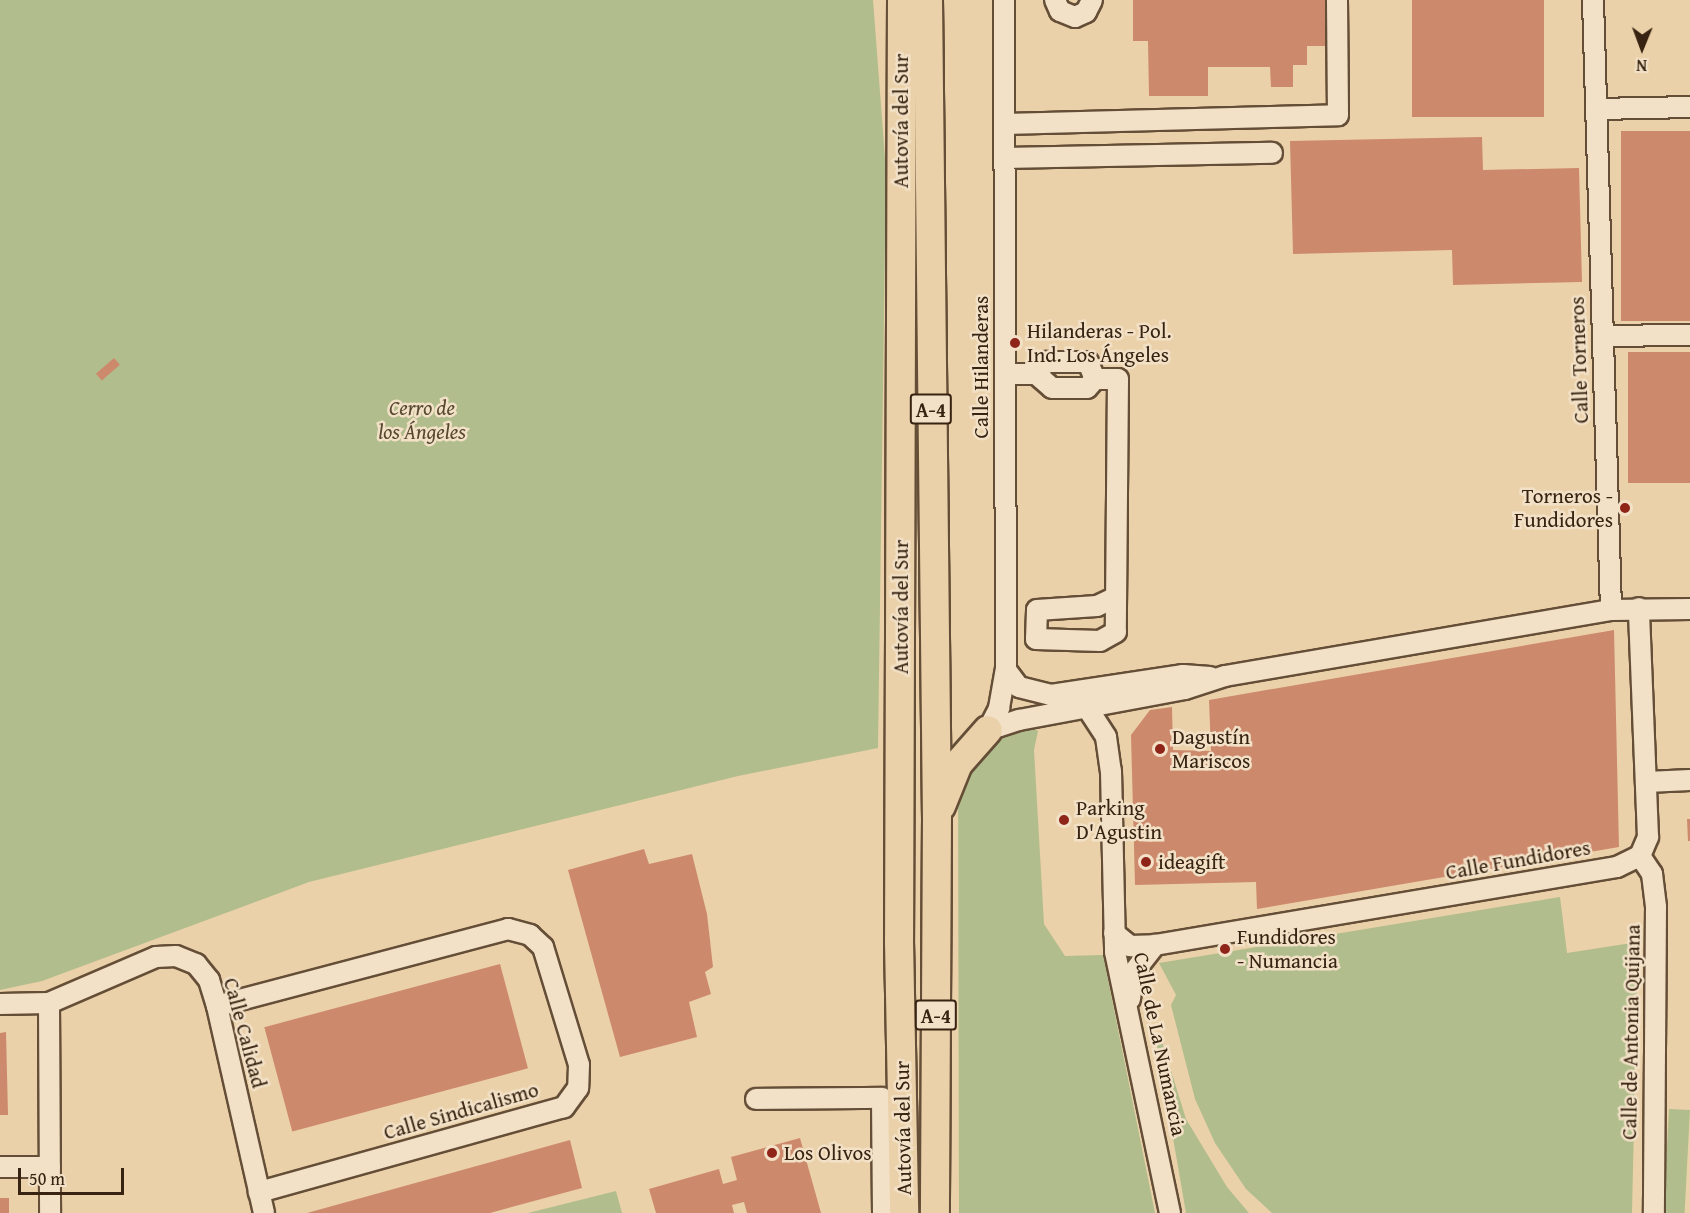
<!DOCTYPE html>
<meta charset="utf-8">
<style>
body{margin:0}
#map{position:relative;width:1690px;height:1213px;overflow:hidden;background:#ebd1a9;font-family:"Gentium Book Plus",serif}
div>[style]{position:absolute}
.green>*{inset:0;background:#b1bd8c;transform-origin:0 0}
.building>*{inset:0;background:#cd896c;transform-origin:0 0}
.roads{filter:drop-shadow(2px 0 #654e37) drop-shadow(-2px 0 #654e37) drop-shadow(0 2px #654e37) drop-shadow(0 -2px #654e37)}
.minor>*{height:20px;margin:-10px;padding:0 10px;transform-origin:10px;border-radius:10px;background:#f2e1c7}
.highway>*{height:28px;margin:-14px;padding:0 14px;transform-origin:14px;border-radius:14px;background:#ebd1a9}
.dots>*{width:16px;height:16px;translate:-50% -50%;box-sizing:border-box;border:3px solid #f2e1c7;border-radius:50%}
span{translate:-50% -50%;white-space:nowrap;text-align:center;line-height:1.15;-webkit-text-stroke:5px #f2e1c7;paint-order:stroke}
.shield-label span{padding:2px 4px;background:#f2e1c7;border:2px solid;border-radius:4px;-webkit-text-stroke-width:0}
.shield-label{font-size:20px;color:#382211;font-weight:700}
.street-label{font-size:21px;color:#382211}
.poi-label{font-size:21px;color:#382211}
.left{translate:0 -50%;text-align:left}
.right{translate:-100% -50%;text-align:right}
.park-label{font-size:21px;color:#564930;font-style:italic}
.north{position:absolute;left:1612px;top:18px;width:60px;height:60px;-webkit-text-stroke:4px #f2e1c7;paint-order:stroke;rotate:181deg;font-size:16px;font-weight:700;line-height:24px;text-align:center;color:#382211}
.north::after{content:'';display:block;margin:auto;width:21px;height:27px;background:#382211;clip-path:polygon(50% 0,100% 100%,50% 72%,0 100%)}
.scale{position:absolute;left:18px;top:1168px;width:106px;height:27px;box-sizing:border-box;border:3px solid #382211;border-top:0;padding-left:8px;font-size:18px;line-height:21px;white-space:nowrap;color:#382211;-webkit-text-stroke:4px #f2e1c7;paint-order:stroke}
</style>
<div id="map">
<div class="green">
<div style="clip-path:polygon(0 0,873px 0,886px 171px,878px 748px,738px 776px,309px 882px,42px 981px,0 990px)"></div>
<div style="clip-path:polygon(1032px 728px,1038px 731px,1034px 750px,1044px 924px,1065px 956px,1103px 955px,1155px 1213px,959px 1213px,958px 781px,993px 739px)"></div>
<div style="clip-path:polygon(1560px 897px,1567px 953px,1638px 942px,1632px 1213px,1272px 1213px,1246px 1189px,1215px 1143px,1195px 1099px,1171px 1005px,1176px 995px,1159px 963px)"></div>
<div style="clip-path:polygon(1155px 1034px,1161px 1038px,1186px 1119px,1227px 1187px,1249px 1213px,1186px 1213px)"></div>
<div style="left:1669px;top:1109px;width:21px;height:104px;rotate:3deg"></div>
<div style="clip-path:polygon(616px 1191px,622px 1213px,528px 1213px)"></div>
</div>
<div class="building">
<div style="clip-path:polygon(1133px 0,1326px 0,1326px 46px,1307px 46px,1307px 65px,1293px 65px,1293px 87px,1271px 87px,1270px 67px,1208px 67px,1208px 96px,1149px 96px,1148px 41px,1133px 41px)"></div>
<div style="left:1412px;top:0;width:132px;height:117px"></div>
<div style="left:1690px;top:131px;width:190px;height:69px;rotate:90deg"></div>
<div style="clip-path:polygon(1482px 137px,1483px 170px,1579px 168px,1582px 282px,1453px 285px,1452px 250px,1293px 254px,1290px 141px)"></div>
<div style="left:1628px;top:352px;width:62px;height:131px"></div>
<div style="left:114px;top:358px;width:9px;height:24px;rotate:49deg"></div>
<div style="clip-path:polygon(1614px 630px,1619px 847px,1257px 909px,1256px 882px,1135px 885px,1131px 735px,1150px 710px,1172px 707px,1173px 750px,1211px 751px,1209px 700px)"></div>
<div style="clip-path:polygon(1687px 819px,1690px 819px,1690px 841px,1688px 841px)"></div>
<div style="clip-path:polygon(644px 849px,649px 864px,692px 854px,707px 914px,713px 967px,705px 972px,711px 994px,689px 1002px,697px 1037px,620px 1057px,568px 870px)"></div>
<div style="left:500px;top:964px;width:108px;height:244px;rotate:75deg"></div>
<div style="clip-path:polygon(6px 1032px,8px 1115px,0 1115px,0 1033px)"></div>
<div style="clip-path:polygon(800px 1138px,821px 1213px,747px 1213px,744px 1202px,732px 1205px,734px 1213px,656px 1213px,649px 1189px,719px 1169px,723px 1184px,737px 1180px,731px 1157px)"></div>
<div style="clip-path:polygon(570px 1140px,582px 1188px,490px 1213px,307px 1213px)"></div>
<div style="left:0;top:1198px;width:9px;height:15px"></div>
</div>
<div class="roads">
<div class="minor">
<div style="left:1055px;top:0;width:12px;rotate:66deg"></div>
<div style="left:1060px;top:11px;width:16px;rotate:22deg"></div>
<div style="left:1075px;top:17px;width:12px;rotate:-24deg"></div>
<div style="left:1086px;top:12px;width:13px;rotate:-63deg"></div>
<div style="left:1593px;top:0;width:610px;rotate:88.31deg"></div>
<div style="left:1597px;top:109px;width:93px;rotate:-1.2deg"></div>
<div style="left:1005px;top:124px;width:333px;rotate:-1.5deg"></div>
<div style="left:1338px;top:115px;width:115px;rotate:-90.5deg"></div>
<div style="left:1004px;top:158px;width:268px;rotate:-1.1deg"></div>
<div style="left:1603px;top:336px;width:87px;rotate:-0.7deg"></div>
<div style="left:1006px;top:374px;width:30px"></div>
<div style="left:1036px;top:374px;width:21px;rotate:41deg"></div>
<div style="left:1052px;top:388px;width:35px"></div>
<div style="left:1087px;top:388px;width:12px;rotate:-48deg"></div>
<div style="left:1095px;top:379px;width:23px"></div>
<div style="left:1118px;top:379px;width:253px;rotate:90.5deg"></div>
<div style="left:1116px;top:632px;width:18px;rotate:151deg"></div>
<div style="left:1100px;top:641px;width:64px;rotate:-178.2deg"></div>
<div style="left:1036px;top:639px;width:29px;rotate:-88deg"></div>
<div style="left:1037px;top:610px;width:60px;rotate:-3.8deg"></div>
<div style="left:1097px;top:606px;width:21px;rotate:-25deg"></div>
<div style="left:1036px;top:374px;width:16px;rotate:-50deg"></div>
<div style="left:1046px;top:362px;width:42px"></div>
<div style="left:1088px;top:362px;width:18px;rotate:68deg"></div>
<div style="left:1006px;top:670px;width:21px;rotate:53deg"></div>
<div style="left:1019px;top:687px;width:33px;rotate:14deg"></div>
<div style="left:1051px;top:695px;width:134px;rotate:-8.6deg"></div>
<div style="left:1183px;top:675px;width:27px;rotate:4deg"></div>
<div style="left:1088px;top:709px;width:33px;rotate:57deg"></div>
<div style="left:1106px;top:737px;width:34px;rotate:82deg"></div>
<div style="left:1111px;top:771px;width:181px;rotate:88.7deg"></div>
<div style="left:1115px;top:952px;width:267px;rotate:78.1deg"></div>
<div style="left:988px;top:730px;width:25px;rotate:-63deg"></div>
<div style="left:999px;top:708px;width:39px;rotate:-80deg"></div>
<div style="left:1006px;top:670px;width:670px;rotate:-90.17deg"></div>
<div style="left:988px;top:730px;width:33px;rotate:-18deg"></div>
<div style="left:1019px;top:720px;width:169px;rotate:-10.6deg"></div>
<div style="left:1185px;top:689px;width:42px;rotate:-18deg"></div>
<div style="left:1225px;top:676px;width:392px;rotate:-9.7deg"></div>
<div style="left:1611px;top:610px;width:79px;rotate:-0.7deg"></div>
<div style="left:1647px;top:782px;width:43px;rotate:-2.7deg"></div>
<div style="left:1640px;top:856px;width:22px;rotate:56deg"></div>
<div style="left:1652px;top:874px;width:33px;rotate:83deg"></div>
<div style="left:1656px;top:907px;width:306px;rotate:90.4deg"></div>
<div style="left:1114px;top:933px;width:21px;rotate:39deg"></div>
<div style="left:1130px;top:946px;width:25px;rotate:-2deg"></div>
<div style="left:1155px;top:945px;width:469px;rotate:-9.6deg"></div>
<div style="left:1617px;top:867px;width:25px;rotate:-26deg"></div>
<div style="left:1640px;top:856px;width:21px;rotate:-67deg"></div>
<div style="left:1648px;top:837px;width:229px;rotate:-92.3deg"></div>
<div style="left:1130px;top:999px;width:26px;rotate:-83deg"></div>
<div style="left:1133px;top:973px;width:36px;rotate:-52deg"></div>
<div style="left:49px;top:1003px;width:210px;rotate:89.7deg"></div>
<div style="left:0;top:1004px;width:49px;rotate:-1.2deg"></div>
<div style="left:49px;top:1003px;width:116px;rotate:-23.3deg"></div>
<div style="left:156px;top:957px;width:20px;rotate:-3deg"></div>
<div style="left:176px;top:956px;width:22px;rotate:22deg"></div>
<div style="left:196px;top:964px;width:21px;rotate:51deg"></div>
<div style="left:209px;top:980px;width:27px;rotate:73deg"></div>
<div style="left:217px;top:1006px;width:212px;rotate:77.2deg"></div>
<div style="left:217px;top:1006px;width:301px;rotate:-14.8deg"></div>
<div style="left:508px;top:929px;width:23px;rotate:15deg"></div>
<div style="left:530px;top:935px;width:18px;rotate:43deg"></div>
<div style="left:543px;top:947px;width:123px;rotate:73deg"></div>
<div style="left:579px;top:1065px;width:23px;rotate:92deg"></div>
<div style="left:578px;top:1088px;width:24px;rotate:126deg"></div>
<div style="left:564px;top:1107px;width:317px;rotate:164.4deg"></div>
<div style="left:756px;top:1099px;width:126px;rotate:-0.5deg"></div>
<div style="left:882px;top:1098px;width:115px;rotate:89.5deg"></div>
<div style="left:0;top:1167px;width:50px"></div>
</div>
<div class="highway">
<div style="left:902px;top:0;width:941px;rotate:90.18deg"></div>
<div style="left:899px;top:941px;width:272px;rotate:88.9deg"></div>
<div style="left:928px;top:0;width:817px;rotate:89.37deg"></div>
<div style="left:937px;top:817px;width:396px;rotate:90.3deg"></div>
<div style="left:941px;top:806px;width:45px;rotate:-68deg"></div>
<div style="left:958px;top:764px;width:45px;rotate:-48.6deg"></div>
</div>
</div>
<div class="dots">
<div style="left:1015px;top:343px;background:#8f2418"></div>
<div style="left:1625px;top:508px;background:#8f2418"></div>
<div style="left:1160px;top:749px;background:#8f2418"></div>
<div style="left:1064px;top:820px;background:#8f2418"></div>
<div style="left:1146px;top:862px;background:#8f2418"></div>
<div style="left:1225px;top:949px;background:#8f2418"></div>
<div style="left:772px;top:1153px;background:#8f2418"></div>
</div>
<div class="shield-label">
<span style="left:931px;top:409px">A-4</span>
<span style="left:936px;top:1015px">A-4</span>
</div>
<div class="street-label">
<span style="left:901px;top:121px;rotate:-90deg">Autovía del Sur</span>
<span style="left:1579px;top:360px;rotate:-92deg">Calle Torneros</span>
<span style="left:981px;top:367px;rotate:-90deg">Calle Hilanderas</span>
<span style="left:901px;top:607px;rotate:-90deg">Autovía del Sur</span>
<span style="left:1518px;top:860px;rotate:-10deg">Calle Fundidores</span>
<span style="left:1631px;top:1032px;rotate:-89deg">Calle de Antonia Quijana</span>
<span style="left:245px;top:1033px;rotate:75deg">Calle Calidad</span>
<span style="left:1160px;top:1044px;rotate:78deg">Calle de La Numancia</span>
<span style="left:461px;top:1111px;rotate:-16deg">Calle Sindicalismo</span>
<span style="left:903px;top:1128px;rotate:-91deg">Autovía del Sur</span>
</div>
<div class="poi-label">
<span class="left" style="left:1027px;top:343px">Hilanderas - Pol.<br>Ind. Los Ángeles</span>
<span class="right" style="left:1613px;top:508px">Torneros -<br>Fundidores</span>
<span class="left" style="left:1172px;top:749px">Dagustín<br>Mariscos</span>
<span class="left" style="left:1076px;top:820px">Parking<br>D'Agustin</span>
<span class="left" style="left:1158px;top:862px">ideagift</span>
<span class="left" style="left:1237px;top:949px">Fundidores<br>- Numancia</span>
<span class="left" style="left:784px;top:1153px">Los Olivos</span>
</div>
<div class="park-label">
<span style="left:422px;top:420px">Cerro de<br>los Ángeles</span>
</div>
<div class="north">N</div>
<div class="scale">50 m</div>
</div>
